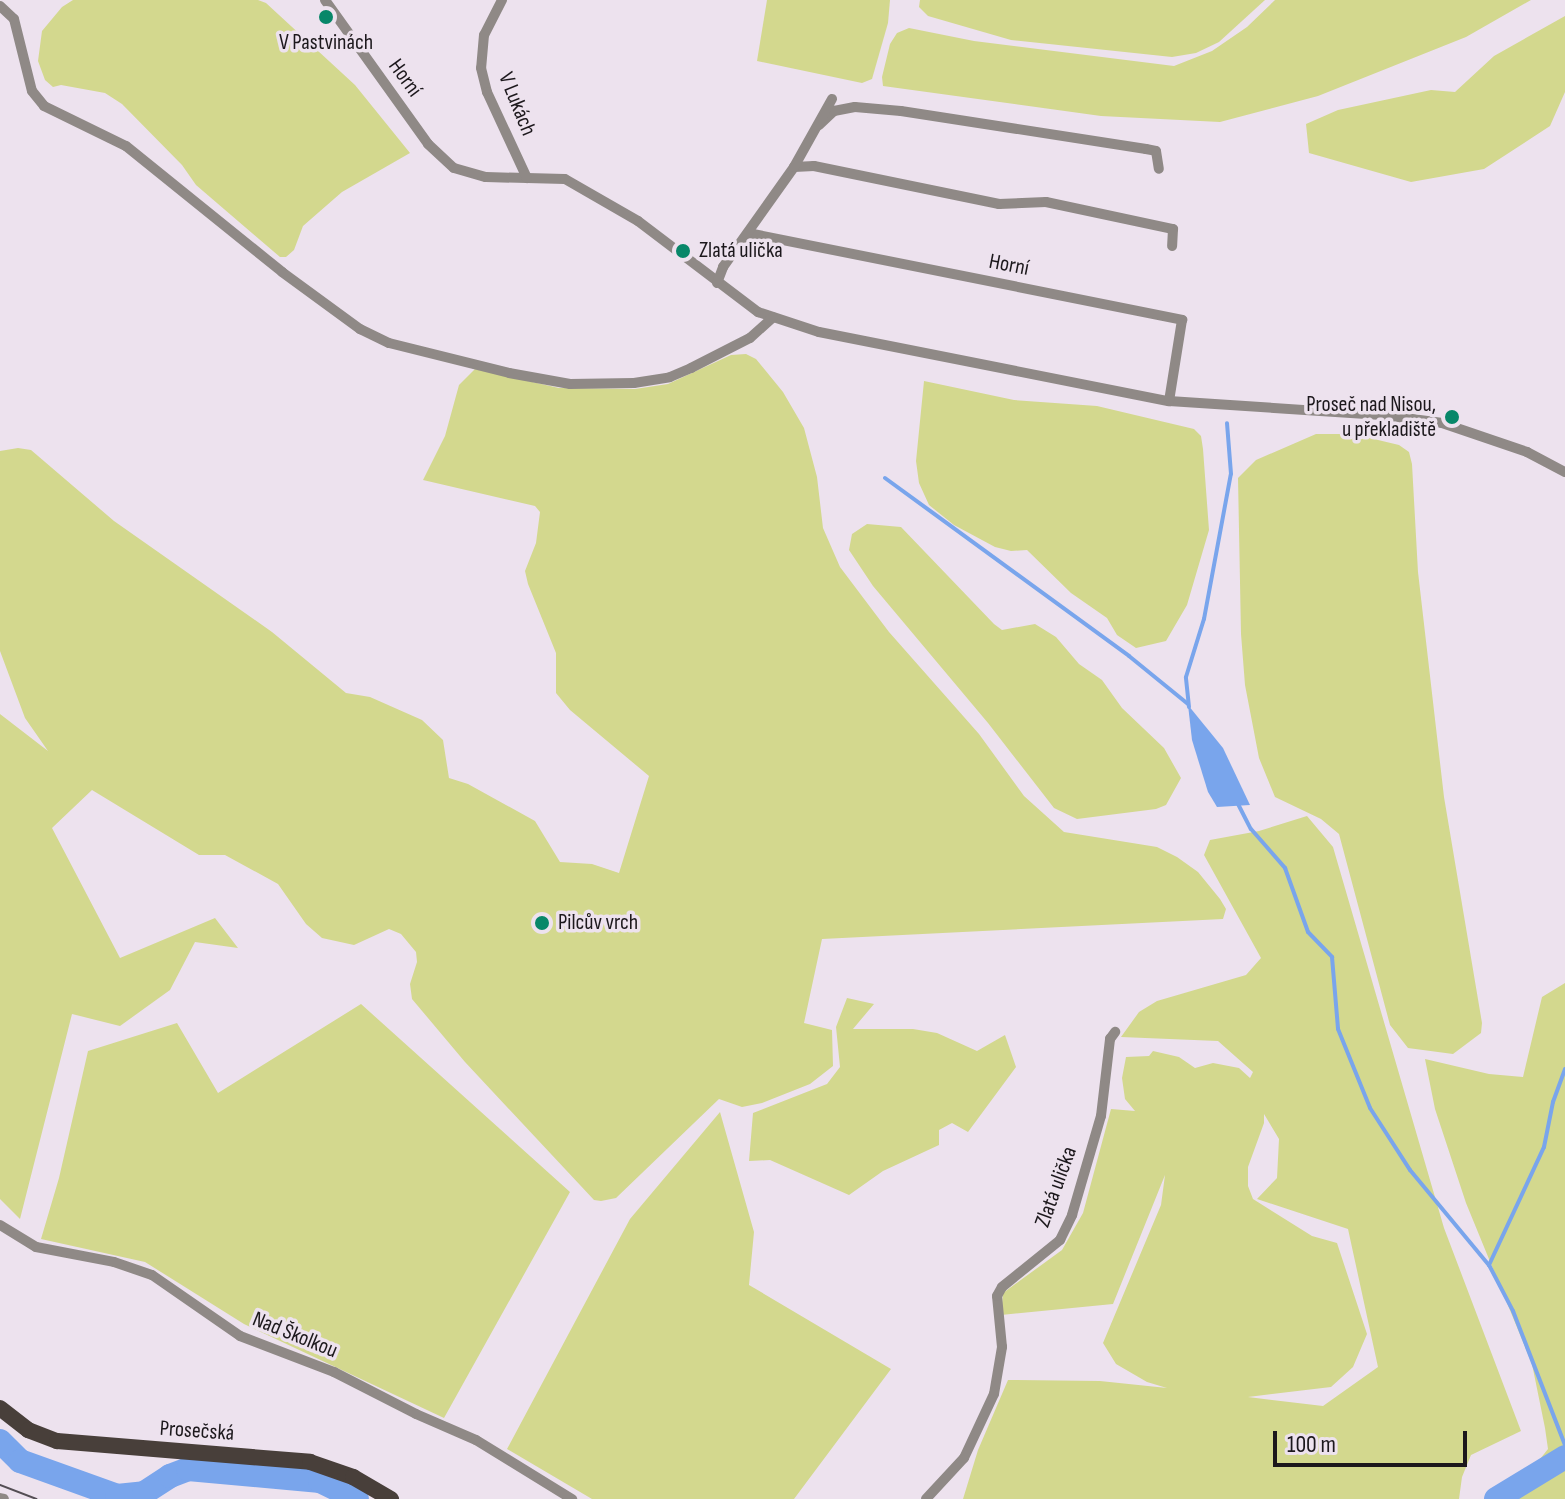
<!DOCTYPE html>
<meta charset="utf-8">
<style>
body{margin:0}
#map{position:relative;width:1565px;height:1499px;overflow:hidden;background:#ede2ee;font-family:"Sofia Sans Condensed",sans-serif}
div>[style]{position:absolute}
.green>*{inset:0;background:#d3d88e}
.water>*{inset:0;background:#79a5ec}
.stream>*{height:4px;margin:-2px;padding:0 2px;transform-origin:2px;border-radius:2px;background:#79a5ec}
.river>*{height:24px;margin:-12px;padding:0 12px;transform-origin:12px;border-radius:12px;background:#79a5ec}
.street>*{height:10px;margin:-5px;padding:0 5px;transform-origin:5px;border-radius:5px;background:#8f8986}
.primary>*{height:16px;margin:-8px;padding:0 8px;transform-origin:8px;border-radius:8px;background:#483f3a}
.tram>*{height:2px;margin:-1px;padding:0 1px;transform-origin:1px;border-radius:1px;background:#544e54}
.dots>*{width:22px;height:22px;translate:-50% -50%;box-sizing:border-box;border:4px solid #ede2ee;border-radius:50%}
span{translate:-50% -50%;white-space:nowrap;text-align:center;line-height:1.15;-webkit-text-stroke:7px #ede2ee;paint-order:stroke}
.poi-label{font-size:22px;color:#1c181c}
.left{translate:0 -50%;text-align:left}
.right{translate:-100% -50%;text-align:right}
.street-label{font-size:22px;color:#1c181c}
.scale{position:absolute;left:1273px;top:1431px;width:194px;height:36px;box-sizing:border-box;border:4px solid #1c181c;border-top:0;padding-left:10px;font-size:24px;line-height:28px;white-space:nowrap;color:#1c181c;-webkit-text-stroke:6px #ede2ee;paint-order:stroke}
</style>
<div id="map">
<div class="green">
<div style="clip-path:polygon(73px 0,258px 0,266px 3px,355px 85px,410px 153px,342px 192px,303px 226px,294px 250px,286px 257px,280px 257px,196px 185px,182px 165px,122px 104px,105px 93px,61px 85px,53px 87px,45px 80px,38px 61px,42px 31px,62px 7px)"></div>
<div style="clip-path:polygon(767px 0,890px 0,888px 23px,872px 79px,862px 83px,757px 61px)"></div>
<div style="clip-path:polygon(920px 0,1265px 0,1219px 42px,1196px 53px,1172px 57px,1011px 40px,928px 16px,919px 7px)"></div>
<div style="clip-path:polygon(1275px 0,1531px 0,1466px 37px,1318px 96px,1220px 122px,1101px 116px,883px 86px,882px 77px,890px 44px,897px 33px,909px 28px,974px 41px,1174px 66px,1212px 51px,1247px 27px)"></div>
<div style="clip-path:polygon(1565px 16px,1565px 92px,1550px 126px,1484px 169px,1411px 182px,1309px 153px,1306px 124px,1338px 110px,1431px 90px,1455px 92px,1494px 56px)"></div>
<div style="clip-path:polygon(746px 354px,756px 359px,783px 392px,804px 428px,817px 477px,823px 528px,840px 567px,889px 632px,979px 734px,1024px 796px,1064px 832px,1157px 847px,1177px 857px,1198px 872px,1220px 899px,1226px 909px,1223px 919px,822px 939px,804px 1023px,832px 1030px,833px 1066px,810px 1084px,762px 1103px,742px 1107px,719px 1099px,616px 1198px,601px 1201px,594px 1200px,465px 1062px,412px 999px,410px 984px,417px 962px,416px 952px,401px 934px,389px 929px,354px 945px,322px 938px,306px 924px,278px 884px,225px 855px,199px 855px,92px 790px,52px 828px,120px 958px,215px 918px,238px 948px,195px 942px,170px 990px,120px 1026px,72px 1014px,20px 1219px,0 1199px,0 714px,48px 751px,25px 718px,0 651px,0 451px,18px 448px,31px 450px,114px 521px,272px 632px,346px 693px,370px 697px,422px 720px,443px 740px,449px 778px,468px 784px,535px 821px,560px 862px,592px 864px,619px 873px,649px 776px,570px 710px,556px 693px,556px 653px,528px 584px,525px 571px,536px 543px,540px 512px,535px 506px,423px 480px,445px 436px,459px 385px,475px 369px,559px 388px,635px 389px,668px 384px,731px 355px)"></div>
<div style="clip-path:polygon(924px 381px,1014px 400px,1097px 406px,1194px 429px,1201px 436px,1203px 449px,1209px 530px,1187px 605px,1166px 641px,1136px 648px,1117px 635px,1107px 618px,1071px 593px,1027px 550px,1011px 551px,995px 547px,954px 525px,929px 505px,919px 483px,916px 461px)"></div>
<div style="clip-path:polygon(1316px 434px,1353px 434px,1399px 445px,1409px 452px,1412px 464px,1418px 572px,1444px 797px,1482px 1023px,1481px 1033px,1453px 1054px,1408px 1048px,1390px 1025px,1339px 834px,1321px 819px,1275px 797px,1259px 758px,1245px 685px,1241px 634px,1238px 478px,1256px 460px)"></div>
<div style="clip-path:polygon(867px 524px,901px 527px,994px 624px,1002px 630px,1035px 624px,1056px 637px,1079px 664px,1102px 680px,1122px 708px,1164px 748px,1181px 778px,1166px 805px,1156px 809px,1077px 819px,1054px 808px,988px 723px,873px 586px,849px 550px,852px 534px)"></div>
<div style="clip-path:polygon(evenodd,1307px 816px,1333px 847px,1444px 1228px,1521px 1431px,1471px 1455px,1462px 1477px,1459px 1499px,963px 1499px,978px 1450px,1008px 1380px,1100px 1381px,1167px 1388px,1147px 1382px,1116px 1364px,1103px 1343px,1161px 1205px,1165px 1175px,1113px 1304px,1001px 1315px,1003px 1293px,1062px 1250px,1083px 1213px,1111px 1109px,1135px 1111px,1125px 1099px,1122px 1078px,1126px 1057px,1149px 1056px,1153px 1051px,1179px 1057px,1195px 1068px,1213px 1063px,1239px 1068px,1250px 1078px,1253px 1072px,1218px 1041px,1121px 1037px,1139px 1012px,1157px 1001px,1246px 975px,1261px 958px,1204px 855px,1210px 840px,1259px 831px,1307px 816px,1264px 1114px,1279px 1139px,1277px 1178px,1257px 1199px,1348px 1229px,1378px 1367px,1323px 1406px,1248px 1397px,1331px 1387px,1353px 1367px,1367px 1334px,1337px 1243px,1312px 1236px,1253px 1199px,1248px 1186px,1248px 1167px,1264px 1123px,1264px 1114px)"></div>
<div style="clip-path:polygon(1565px 983px,1565px 1499px,1508px 1499px,1548px 1449px,1545px 1428px,1532px 1364px,1466px 1203px,1435px 1109px,1425px 1059px,1489px 1074px,1523px 1077px,1542px 997px)"></div>
<div style="clip-path:polygon(847px 998px,874px 1004px,853px 1029px,913px 1029px,937px 1033px,977px 1051px,1005px 1035px,1016px 1067px,968px 1132px,952px 1123px,939px 1130px,939px 1145px,883px 1171px,849px 1195px,770px 1160px,749px 1161px,753px 1113px,827px 1084px,840px 1067px,836px 1027px)"></div>
<div style="clip-path:polygon(361px 1004px,570px 1192px,444px 1418px,244px 1324px,145px 1262px,41px 1239px,59px 1178px,88px 1051px,177px 1023px,218px 1093px)"></div>
<div style="clip-path:polygon(720px 1112px,754px 1232px,749px 1285px,891px 1369px,794px 1499px,592px 1499px,507px 1449px,630px 1219px)"></div>
</div>
<div class="water">
<div style="clip-path:polygon(1188px 705px,1223px 748px,1250px 805px,1217px 807px,1208px 792px,1192px 740px)"></div>
</div>
<div class="stream">
<div style="left:885px;top:478px;width:302px;rotate:36.1deg"></div>
<div style="left:1129px;top:656px;width:76px;rotate:39.1deg"></div>
<div style="left:1189px;top:707px;width:30px;rotate:-96deg"></div>
<div style="left:1186px;top:677px;width:61px;rotate:-72.8deg"></div>
<div style="left:1204px;top:619px;width:147px;rotate:-79.5deg"></div>
<div style="left:1231px;top:474px;width:51px;rotate:-94.5deg"></div>
<div style="left:1238px;top:804px;width:28px;rotate:63deg"></div>
<div style="left:1251px;top:829px;width:52px;rotate:48.9deg"></div>
<div style="left:1285px;top:868px;width:68px;rotate:70.2deg"></div>
<div style="left:1308px;top:932px;width:35px;rotate:46deg"></div>
<div style="left:1332px;top:957px;width:72px;rotate:85.2deg"></div>
<div style="left:1338px;top:1029px;width:85px;rotate:67.9deg"></div>
<div style="left:1370px;top:1108px;width:74px;rotate:57.2deg"></div>
<div style="left:1410px;top:1170px;width:124px;rotate:50.3deg"></div>
<div style="left:1489px;top:1265px;width:52px;rotate:62.4deg"></div>
<div style="left:1513px;top:1311px;width:144px;rotate:68.8deg"></div>
<div style="left:1489px;top:1265px;width:130px;rotate:-65deg"></div>
<div style="left:1544px;top:1147px;width:46px;rotate:-78.7deg"></div>
<div style="left:1553px;top:1102px;width:35px;rotate:-70deg"></div>
</div>
<div class="river">
<div style="left:0;top:1441px;width:28px;rotate:45deg"></div>
<div style="left:20px;top:1461px;width:103px;rotate:19.8deg"></div>
<div style="left:117px;top:1496px;width:27px;rotate:-6deg"></div>
<div style="left:144px;top:1493px;width:31px;rotate:-33deg"></div>
<div style="left:170px;top:1476px;width:19px;rotate:-21deg"></div>
<div style="left:188px;top:1469px;width:133px;rotate:5.2deg"></div>
<div style="left:320px;top:1481px;width:41px;rotate:25.9deg"></div>
<div style="left:1496px;top:1499px;width:81px;rotate:-31.3deg"></div>
</div>
<div class="street">
<div style="left:325px;top:0;width:177px;rotate:54.4deg"></div>
<div style="left:428px;top:144px;width:35px;rotate:43deg"></div>
<div style="left:454px;top:168px;width:33px;rotate:16deg"></div>
<div style="left:486px;top:177px;width:79px;rotate:1.5deg"></div>
<div style="left:565px;top:179px;width:84px;rotate:29.9deg"></div>
<div style="left:638px;top:221px;width:151px;rotate:37.2deg"></div>
<div style="left:758px;top:312px;width:64px;rotate:18.2deg"></div>
<div style="left:819px;top:332px;width:357px;rotate:11.2deg"></div>
<div style="left:1169px;top:401px;width:213px;rotate:3.8deg"></div>
<div style="left:1382px;top:415px;width:61px;rotate:7.6deg"></div>
<div style="left:1442px;top:423px;width:90px;rotate:18.8deg"></div>
<div style="left:1527px;top:452px;width:43px;rotate:27.8deg"></div>
<div style="left:502px;top:0;width:39px;rotate:117deg"></div>
<div style="left:484px;top:35px;width:33px;rotate:95deg"></div>
<div style="left:481px;top:68px;width:25px;rotate:76deg"></div>
<div style="left:487px;top:92px;width:95px;rotate:65.1deg"></div>
<div style="left:0;top:6px;width:19px;rotate:43deg"></div>
<div style="left:14px;top:19px;width:74px;rotate:76deg"></div>
<div style="left:32px;top:91px;width:19px;rotate:51deg"></div>
<div style="left:44px;top:106px;width:91px;rotate:26deg"></div>
<div style="left:126px;top:146px;width:201px;rotate:38.9deg"></div>
<div style="left:282px;top:272px;width:97px;rotate:36.2deg"></div>
<div style="left:360px;top:329px;width:32px;rotate:26deg"></div>
<div style="left:389px;top:343px;width:124px;rotate:14deg"></div>
<div style="left:509px;top:373px;width:62px;rotate:10.2deg"></div>
<div style="left:570px;top:384px;width:64px;rotate:-0.9deg"></div>
<div style="left:634px;top:383px;width:36px;rotate:-9deg"></div>
<div style="left:670px;top:377px;width:23px;rotate:-23deg"></div>
<div style="left:691px;top:368px;width:66px;rotate:-27deg"></div>
<div style="left:750px;top:338px;width:31px;rotate:-42deg"></div>
<div style="left:819px;top:125px;width:21px;rotate:-43deg"></div>
<div style="left:834px;top:111px;width:21px;rotate:-11deg"></div>
<div style="left:855px;top:107px;width:46px;rotate:5deg"></div>
<div style="left:901px;top:111px;width:248px;rotate:8.8deg"></div>
<div style="left:1146px;top:149px;width:10px;rotate:11deg"></div>
<div style="left:1156px;top:151px;width:18px;rotate:81deg"></div>
<div style="left:794px;top:167px;width:20px;rotate:-3deg"></div>
<div style="left:814px;top:166px;width:189px;rotate:11.6deg"></div>
<div style="left:999px;top:204px;width:47px;rotate:-2.4deg"></div>
<div style="left:1046px;top:202px;width:130px;rotate:12deg"></div>
<div style="left:1173px;top:229px;width:17px;rotate:93deg"></div>
<div style="left:748px;top:233px;width:443px;rotate:11.3deg"></div>
<div style="left:1182px;top:320px;width:82px;rotate:99.1deg"></div>
<div style="left:717px;top:283px;width:17px;rotate:-69deg"></div>
<div style="left:723px;top:267px;width:123px;rotate:-54.6deg"></div>
<div style="left:794px;top:167px;width:78px;rotate:-60.8deg"></div>
<div style="left:0;top:1225px;width:42px;rotate:31.4deg"></div>
<div style="left:36px;top:1247px;width:79px;rotate:10.9deg"></div>
<div style="left:114px;top:1262px;width:40px;rotate:18.9deg"></div>
<div style="left:152px;top:1275px;width:107px;rotate:34.7deg"></div>
<div style="left:240px;top:1336px;width:101px;rotate:21deg"></div>
<div style="left:334px;top:1372px;width:92px;rotate:27.1deg"></div>
<div style="left:416px;top:1414px;width:65px;rotate:23.4deg"></div>
<div style="left:476px;top:1440px;width:113px;rotate:31.6deg"></div>
<div style="left:0;top:1498px;width:4px;rotate:14deg"></div>
<div style="left:926px;top:1499px;width:56px;rotate:-47.2deg"></div>
<div style="left:964px;top:1458px;width:71px;rotate:-64.9deg"></div>
<div style="left:994px;top:1394px;width:48px;rotate:-80.3deg"></div>
<div style="left:1002px;top:1347px;width:51px;rotate:-95.6deg"></div>
<div style="left:997px;top:1296px;width:10px;rotate:-61deg"></div>
<div style="left:1002px;top:1287px;width:75px;rotate:-39deg"></div>
<div style="left:1060px;top:1240px;width:28px;rotate:-64deg"></div>
<div style="left:1072px;top:1215px;width:103px;rotate:-73.7deg"></div>
<div style="left:1101px;top:1116px;width:78px;rotate:-83.3deg"></div>
<div style="left:1110px;top:1039px;width:9px;rotate:-54deg"></div>
</div>
<div class="primary">
<div style="left:0;top:1408px;width:36px;rotate:38deg"></div>
<div style="left:28px;top:1430px;width:31px;rotate:21deg"></div>
<div style="left:57px;top:1441px;width:254px;rotate:4.7deg"></div>
<div style="left:310px;top:1462px;width:46px;rotate:19.2deg"></div>
<div style="left:353px;top:1477px;width:44px;rotate:30.1deg"></div>
</div>
<div class="tram">
<div style="left:0;top:1485px;width:39px;rotate:21deg"></div>
</div>
<div class="dots">
<div style="left:326px;top:17px;background:#088769"></div>
<div style="left:683px;top:251px;background:#088769"></div>
<div style="left:1452px;top:417px;background:#088769"></div>
<div style="left:542px;top:923px;background:#088769"></div>
</div>
<div class="poi-label">
<span style="left:326px;top:43px">V Pastvinách</span>
<span class="left" style="left:699px;top:251px">Zlatá ulička</span>
<span class="right" style="left:1436px;top:417px">Proseč nad Nisou,<br>u překladiště</span>
<span class="left" style="left:558px;top:923px">Pilcův vrch</span>
</div>
<div class="street-label">
<span style="left:405px;top:78px;rotate:54deg">Horní</span>
<span style="left:517px;top:104px;rotate:68deg">V Lukách</span>
<span style="left:1009px;top:265px;rotate:11deg">Horní</span>
<span style="left:1056px;top:1187px;rotate:-70deg">Zlatá ulička</span>
<span style="left:295px;top:1335px;rotate:22deg">Nad Školkou</span>
<span style="left:197px;top:1431px;rotate:4deg">Prosečská</span>
</div>
<div class="scale">100 m</div>
</div>
